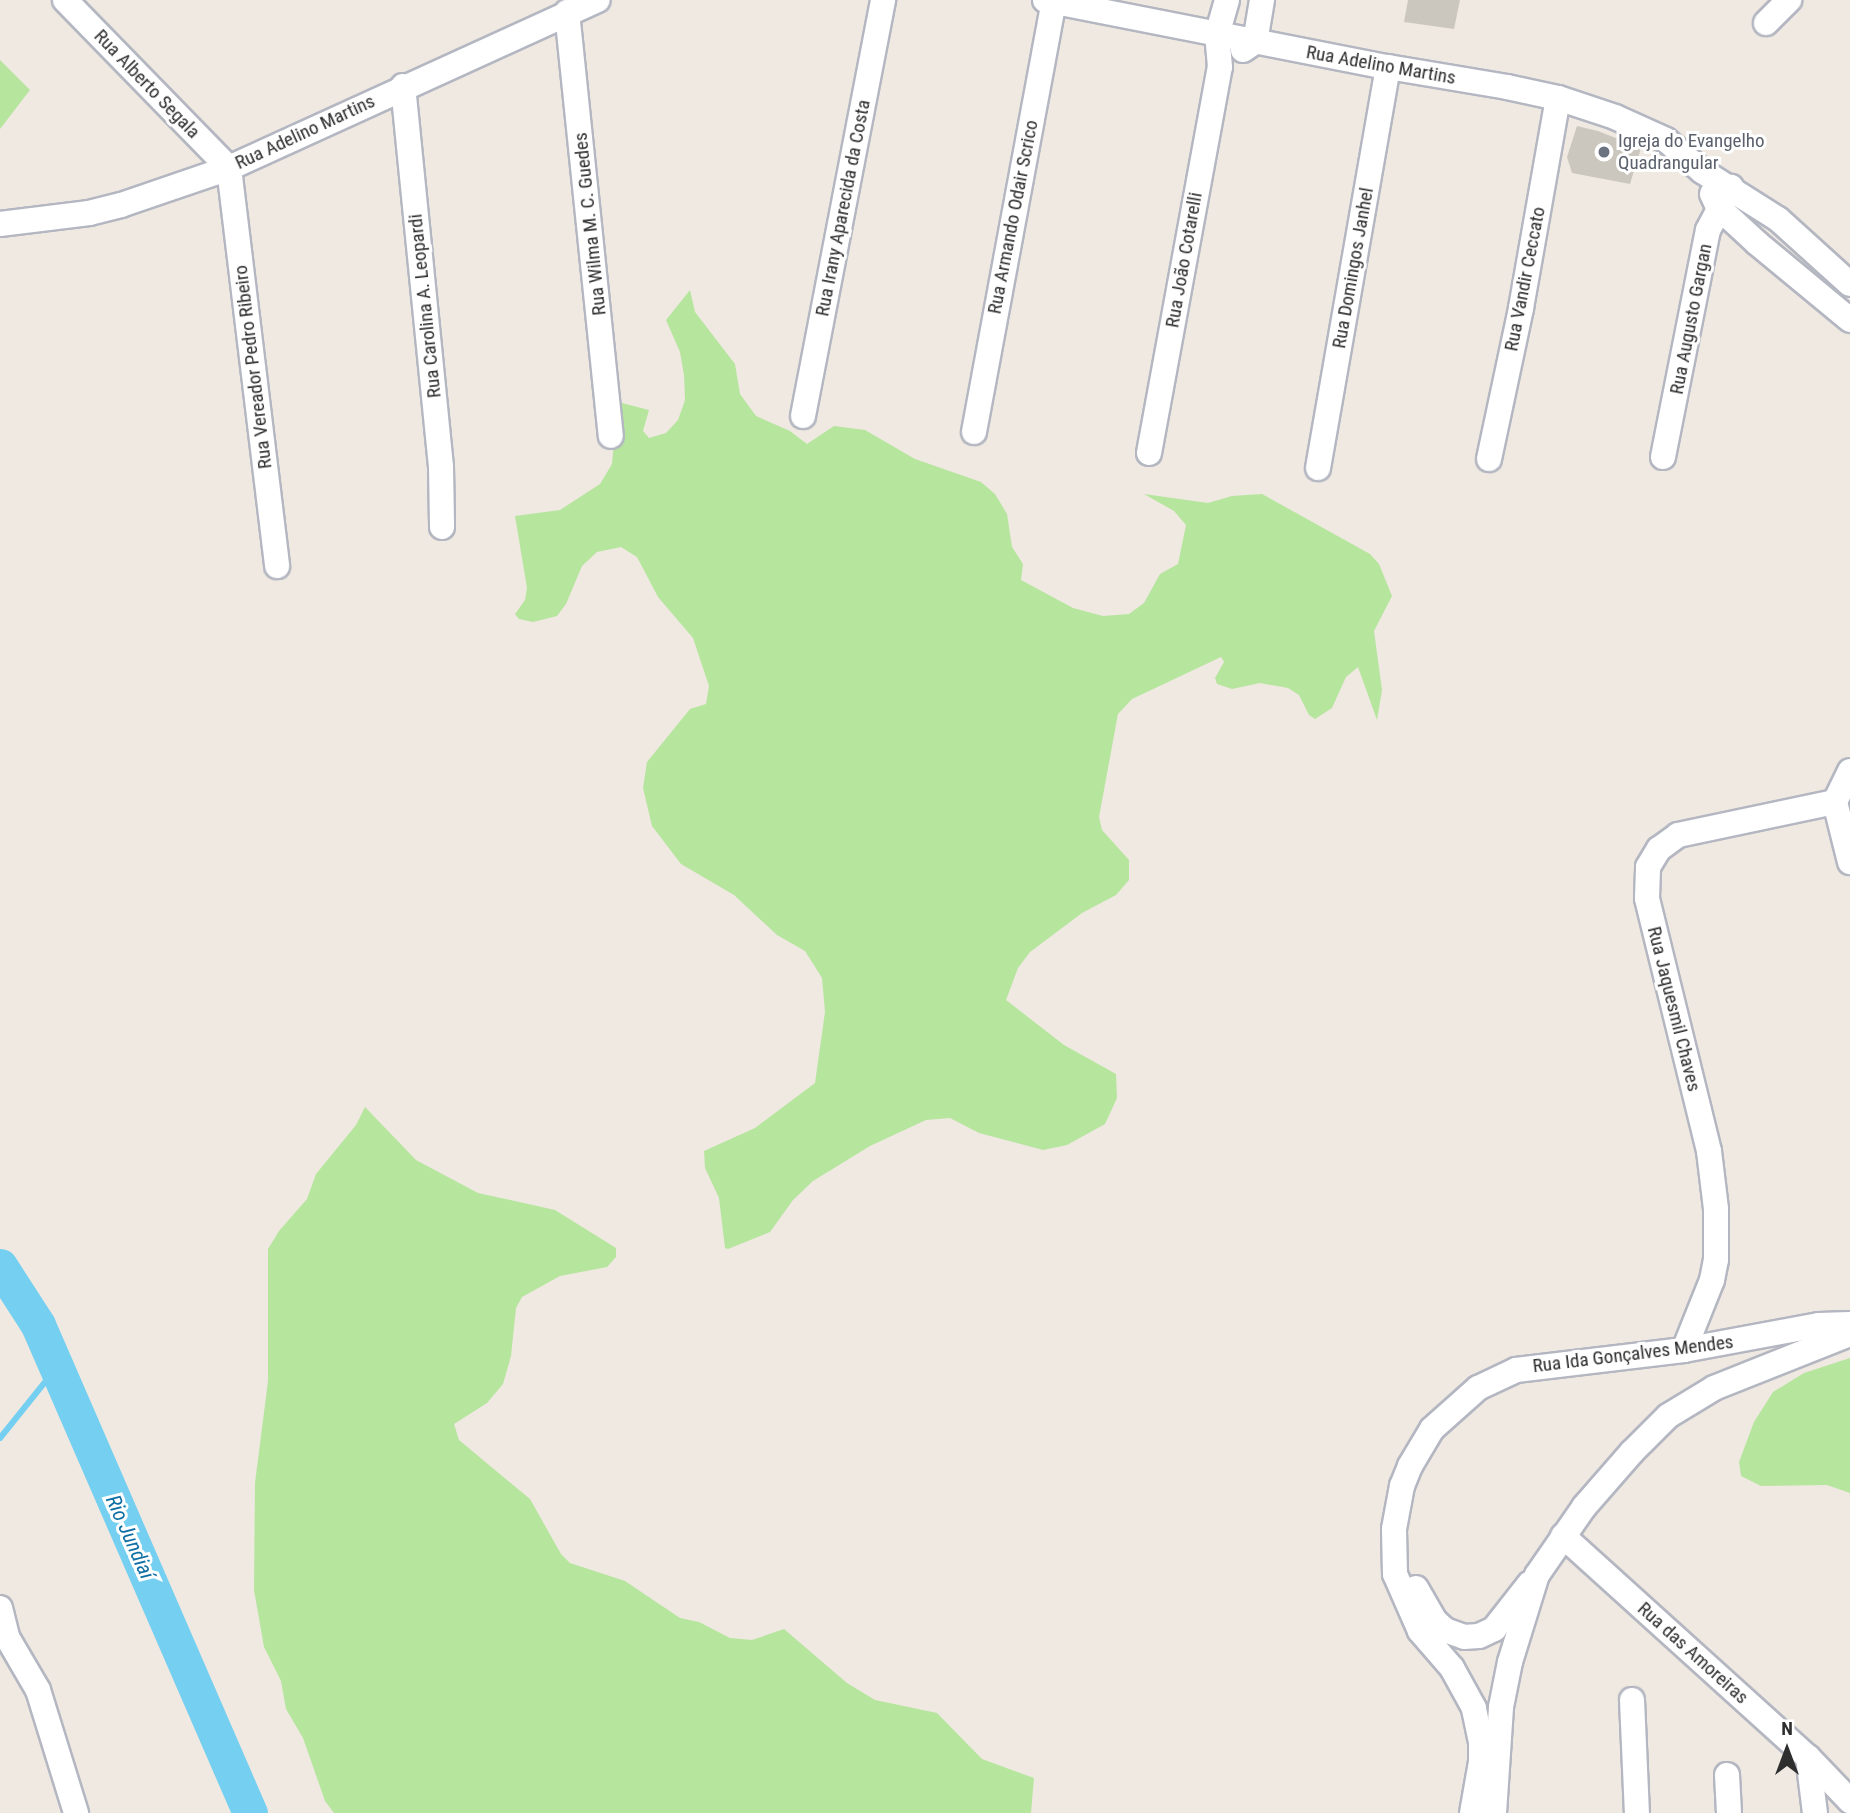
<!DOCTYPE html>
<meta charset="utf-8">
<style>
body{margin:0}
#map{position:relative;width:1850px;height:1813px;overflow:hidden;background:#efe9e1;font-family:"Roboto Condensed",sans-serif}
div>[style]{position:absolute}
.green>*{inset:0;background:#b6e59e}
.stream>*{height:6px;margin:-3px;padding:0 3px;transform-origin:3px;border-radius:3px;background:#75cff0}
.river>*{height:35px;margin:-17.5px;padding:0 17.5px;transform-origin:17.5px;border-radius:17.5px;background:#75cff0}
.building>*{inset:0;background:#cbc7bf}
.roads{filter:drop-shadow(2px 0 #b4b7c1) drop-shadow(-2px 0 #b4b7c1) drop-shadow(0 2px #b4b7c1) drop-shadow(0 -2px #b4b7c1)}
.minor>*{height:24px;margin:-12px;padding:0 12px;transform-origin:12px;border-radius:12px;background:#fff}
.dots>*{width:19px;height:19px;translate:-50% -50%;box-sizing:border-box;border:4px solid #fff;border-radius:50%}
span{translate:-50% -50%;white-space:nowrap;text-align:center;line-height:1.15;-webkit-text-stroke:6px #fff;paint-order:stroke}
.street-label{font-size:19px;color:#2e2e2e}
.worship-label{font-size:19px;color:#5b616d}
.left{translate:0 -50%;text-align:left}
.water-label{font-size:21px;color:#0d6fa3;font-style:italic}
.north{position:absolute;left:1752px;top:1715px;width:70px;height:70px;-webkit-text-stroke:5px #fff;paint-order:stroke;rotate:0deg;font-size:19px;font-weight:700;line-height:28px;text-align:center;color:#2e2e2e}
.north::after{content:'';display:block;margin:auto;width:24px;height:32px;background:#2e2e2e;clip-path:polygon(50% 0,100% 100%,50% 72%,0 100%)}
</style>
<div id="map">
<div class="green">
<div style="clip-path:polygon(0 60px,30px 90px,0 129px)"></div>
<div style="clip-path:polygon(690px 290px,695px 312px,735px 364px,740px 394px,756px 416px,790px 431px,807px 444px,834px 426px,865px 430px,915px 459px,981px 482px,995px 494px,1007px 514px,1012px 547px,1023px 564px,1021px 580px,1073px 608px,1103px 616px,1129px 614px,1144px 603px,1160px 574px,1178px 564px,1186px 525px,1174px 511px,1144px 494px,1208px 503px,1232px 496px,1262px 494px,1370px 554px,1379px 564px,1392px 596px,1374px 631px,1382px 690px,1377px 720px,1358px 667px,1346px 677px,1332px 708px,1315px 719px,1309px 715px,1299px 695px,1288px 688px,1260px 683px,1232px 689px,1217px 684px,1215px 678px,1224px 662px,1221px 657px,1132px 699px,1118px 714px,1099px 817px,1102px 830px,1129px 860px,1129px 880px,1116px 895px,1082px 913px,1030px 952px,1018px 968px,1006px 1000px,1064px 1045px,1116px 1074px,1117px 1098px,1105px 1124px,1067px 1145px,1043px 1150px,979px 1133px,950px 1118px,926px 1120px,870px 1146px,813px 1181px,793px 1200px,770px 1232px,728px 1249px,725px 1248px,719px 1198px,705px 1168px,704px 1151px,755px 1128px,815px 1083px,825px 1012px,822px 978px,805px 951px,777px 935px,734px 895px,681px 864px,652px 826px,643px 788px,647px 762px,690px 709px,706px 704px,709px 686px,693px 638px,658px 597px,637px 557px,621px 547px,597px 552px,582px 566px,566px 604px,557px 616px,533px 622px,519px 619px,515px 614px,525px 600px,527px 588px,515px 516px,560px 510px,600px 484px,612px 464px,616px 417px,622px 403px,649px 410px,643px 431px,649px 438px,666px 433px,678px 420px,685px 400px,684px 375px,680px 352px,666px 320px)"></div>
<div style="clip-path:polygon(365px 1107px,416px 1160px,478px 1193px,555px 1210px,616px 1248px,616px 1257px,607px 1267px,560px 1276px,522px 1297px,516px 1308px,511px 1356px,503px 1384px,487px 1403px,454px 1424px,459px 1440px,530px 1499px,561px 1554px,570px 1563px,625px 1581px,680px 1618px,699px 1622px,730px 1638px,752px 1640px,784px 1629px,847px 1683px,875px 1700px,937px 1713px,982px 1759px,1034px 1778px,1031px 1813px,334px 1813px,325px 1801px,303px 1738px,286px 1709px,281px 1681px,264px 1647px,254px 1590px,255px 1483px,268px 1381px,268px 1249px,279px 1231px,307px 1199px,316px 1174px,356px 1125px)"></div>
<div style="clip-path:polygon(1850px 1358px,1850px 1493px,1827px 1485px,1761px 1486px,1741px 1476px,1739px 1462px,1754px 1422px,1773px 1392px,1804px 1373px)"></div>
</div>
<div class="stream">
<div style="left:0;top:1438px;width:91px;rotate:-51.2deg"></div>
</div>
<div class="river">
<div style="left:0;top:1266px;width:70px;rotate:57.2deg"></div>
<div style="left:38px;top:1325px;width:532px;rotate:66.52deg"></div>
</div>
<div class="building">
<div style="clip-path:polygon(1408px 0,1460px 0,1454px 29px,1404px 22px)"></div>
<div style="clip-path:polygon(1577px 126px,1598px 131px,1641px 148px,1630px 184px,1572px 173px,1567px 157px)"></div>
</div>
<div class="roads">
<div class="minor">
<div style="left:65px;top:0;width:235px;rotate:45.7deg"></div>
<div style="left:229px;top:168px;width:401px;rotate:83.1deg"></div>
<div style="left:1045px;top:0;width:349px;rotate:11.1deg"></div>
<div style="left:1388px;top:67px;width:121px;rotate:9.5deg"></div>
<div style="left:1507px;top:87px;width:52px;rotate:12.2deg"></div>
<div style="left:1558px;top:98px;width:60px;rotate:18.4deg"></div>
<div style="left:1615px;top:117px;width:56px;rotate:24.3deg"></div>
<div style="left:1666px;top:140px;width:48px;rotate:40.7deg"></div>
<div style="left:1702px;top:171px;width:90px;rotate:32.3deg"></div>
<div style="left:1778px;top:219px;width:97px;rotate:42.1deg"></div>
<div style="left:567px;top:12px;width:426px;rotate:84.1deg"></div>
<div style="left:1766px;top:23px;width:33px;rotate:-45deg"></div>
<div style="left:1243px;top:50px;width:14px;rotate:-34deg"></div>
<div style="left:1255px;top:42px;width:43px;rotate:-80.5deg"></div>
<div style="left:403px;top:86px;width:383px;rotate:84.3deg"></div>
<div style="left:441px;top:467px;width:60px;rotate:89deg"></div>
<div style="left:1712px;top:194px;width:14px;rotate:65deg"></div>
<div style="left:1718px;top:207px;width:53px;rotate:42.7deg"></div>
<div style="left:1757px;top:243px;width:121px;rotate:39.6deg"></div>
<div style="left:0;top:224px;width:90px;rotate:-7deg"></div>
<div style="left:89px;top:213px;width:33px;rotate:-14deg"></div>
<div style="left:121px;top:205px;width:114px;rotate:-18.9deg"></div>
<div style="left:229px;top:168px;width:405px;rotate:-24.5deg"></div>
<div style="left:803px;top:416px;width:424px;rotate:-79.1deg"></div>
<div style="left:974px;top:432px;width:437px;rotate:-79.5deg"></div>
<div style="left:1149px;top:453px;width:392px;rotate:-79.6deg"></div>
<div style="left:1220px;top:67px;width:32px;rotate:-95deg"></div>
<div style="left:1217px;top:35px;width:36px;rotate:-74deg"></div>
<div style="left:1663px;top:457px;width:231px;rotate:-78.8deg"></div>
<div style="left:1708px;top:230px;width:49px;rotate:-61.9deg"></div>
<div style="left:1489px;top:459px;width:154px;rotate:-78deg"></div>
<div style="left:1521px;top:308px;width:213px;rotate:-80deg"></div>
<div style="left:1318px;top:468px;width:407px;rotate:-80.1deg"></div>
<div style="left:1850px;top:771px;width:34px;rotate:116deg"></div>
<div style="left:1835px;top:802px;width:62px;rotate:76deg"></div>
<div style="left:1684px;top:1350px;width:75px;rotate:-68.2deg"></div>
<div style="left:1712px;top:1280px;width:20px;rotate:-79deg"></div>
<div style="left:1716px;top:1260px;width:51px;rotate:-90deg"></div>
<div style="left:1716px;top:1209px;width:58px;rotate:-96.9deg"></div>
<div style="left:1709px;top:1151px;width:260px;rotate:-103.8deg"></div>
<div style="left:1647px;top:898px;width:31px;rotate:-88deg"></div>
<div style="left:1648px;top:867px;width:21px;rotate:-59deg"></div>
<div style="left:1659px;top:849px;width:24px;rotate:-36deg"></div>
<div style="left:1678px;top:835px;width:160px;rotate:-11.9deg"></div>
<div style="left:1563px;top:1536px;width:330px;rotate:42.1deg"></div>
<div style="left:1808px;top:1757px;width:61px;rotate:46.3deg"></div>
<div style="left:1416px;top:1588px;width:38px;rotate:60deg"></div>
<div style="left:1435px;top:1621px;width:13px;rotate:42deg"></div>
<div style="left:1445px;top:1630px;width:20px;rotate:20deg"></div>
<div style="left:1464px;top:1637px;width:15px;rotate:-4deg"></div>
<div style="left:1479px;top:1636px;width:17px;rotate:-25deg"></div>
<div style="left:1494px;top:1629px;width:58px;rotate:-52deg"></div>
<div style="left:0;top:1608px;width:30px;rotate:76deg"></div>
<div style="left:7px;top:1637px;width:61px;rotate:59.7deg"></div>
<div style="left:38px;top:1690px;width:129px;rotate:72.8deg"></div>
<div style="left:1632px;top:1700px;width:113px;rotate:87.5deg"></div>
<div style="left:1808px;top:1757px;width:56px;rotate:82.9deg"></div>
<div style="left:1727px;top:1775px;width:38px;rotate:87deg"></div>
<div style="left:1472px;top:1813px;width:52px;rotate:-80deg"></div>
<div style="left:1481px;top:1762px;width:20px;rotate:-90deg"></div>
<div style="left:1481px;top:1742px;width:35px;rotate:-102deg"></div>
<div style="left:1474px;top:1708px;width:46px;rotate:-118.8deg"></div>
<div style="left:1452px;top:1668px;width:49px;rotate:-130.9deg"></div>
<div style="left:1420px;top:1631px;width:62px;rotate:-113.7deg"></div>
<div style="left:1395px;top:1574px;width:45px;rotate:-91.3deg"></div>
<div style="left:1394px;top:1529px;width:44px;rotate:-79.5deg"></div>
<div style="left:1402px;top:1486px;width:22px;rotate:-68deg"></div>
<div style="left:1410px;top:1466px;width:43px;rotate:-59.3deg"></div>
<div style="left:1432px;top:1429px;width:62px;rotate:-41.7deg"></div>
<div style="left:1478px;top:1388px;width:42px;rotate:-25.3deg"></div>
<div style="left:1516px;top:1370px;width:169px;rotate:-6.8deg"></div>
<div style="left:1684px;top:1350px;width:137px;rotate:-10.5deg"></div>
<div style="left:1819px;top:1325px;width:31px;rotate:-2deg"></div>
<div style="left:1494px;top:1813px;width:106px;rotate:-86.2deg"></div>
<div style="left:1501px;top:1707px;width:46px;rotate:-78.7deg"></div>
<div style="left:1510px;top:1662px;width:91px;rotate:-72.8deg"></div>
<div style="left:1537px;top:1575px;width:83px;rotate:-55.3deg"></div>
<div style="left:1584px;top:1507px;width:73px;rotate:-48.9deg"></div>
<div style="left:1632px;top:1452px;width:51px;rotate:-45deg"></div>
<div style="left:1668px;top:1416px;width:54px;rotate:-31.3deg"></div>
<div style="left:1714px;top:1388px;width:146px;rotate:-21.7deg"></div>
</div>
</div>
<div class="dots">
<div style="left:1604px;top:152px;background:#6b7280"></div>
</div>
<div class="street-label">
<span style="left:1381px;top:65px;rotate:10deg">Rua Adelino Martins</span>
<span style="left:147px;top:84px;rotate:46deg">Rua Alberto Segala</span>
<span style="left:305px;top:132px;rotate:-25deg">Rua Adelino Martins</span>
<span style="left:843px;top:208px;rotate:-79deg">Rua Irany Aparecida da Costa</span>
<span style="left:1013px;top:217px;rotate:-79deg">Rua Armando Odair Scrico</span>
<span style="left:590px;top:224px;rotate:-96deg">Rua Wilma M. C. Guedes</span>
<span style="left:1184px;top:260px;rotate:-80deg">Rua João Cotarelli</span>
<span style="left:1353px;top:268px;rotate:-80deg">Rua Domingos Janhel</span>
<span style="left:1525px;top:279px;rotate:-79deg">Rua Vandir Ceccato</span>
<span style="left:425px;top:306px;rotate:-96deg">Rua Carolina A. Leopardi</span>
<span style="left:1691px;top:319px;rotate:-79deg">Rua Augusto Gargan</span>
<span style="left:253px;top:367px;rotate:-97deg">Rua Vereador Pedro Ribeiro</span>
<span style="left:1674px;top:1009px;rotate:76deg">Rua Jaquesmil Chaves</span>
<span style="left:1633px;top:1354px;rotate:-7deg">Rua Ida Gonçalves Mendes</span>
<span style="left:1693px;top:1653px;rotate:42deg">Rua das Amoreiras</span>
</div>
<div class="worship-label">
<span class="left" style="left:1618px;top:152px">Igreja do Evangelho<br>Quadrangular</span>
</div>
<div class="water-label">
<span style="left:130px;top:1537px;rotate:66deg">Rio Jundiaí</span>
</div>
<div class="north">N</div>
</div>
